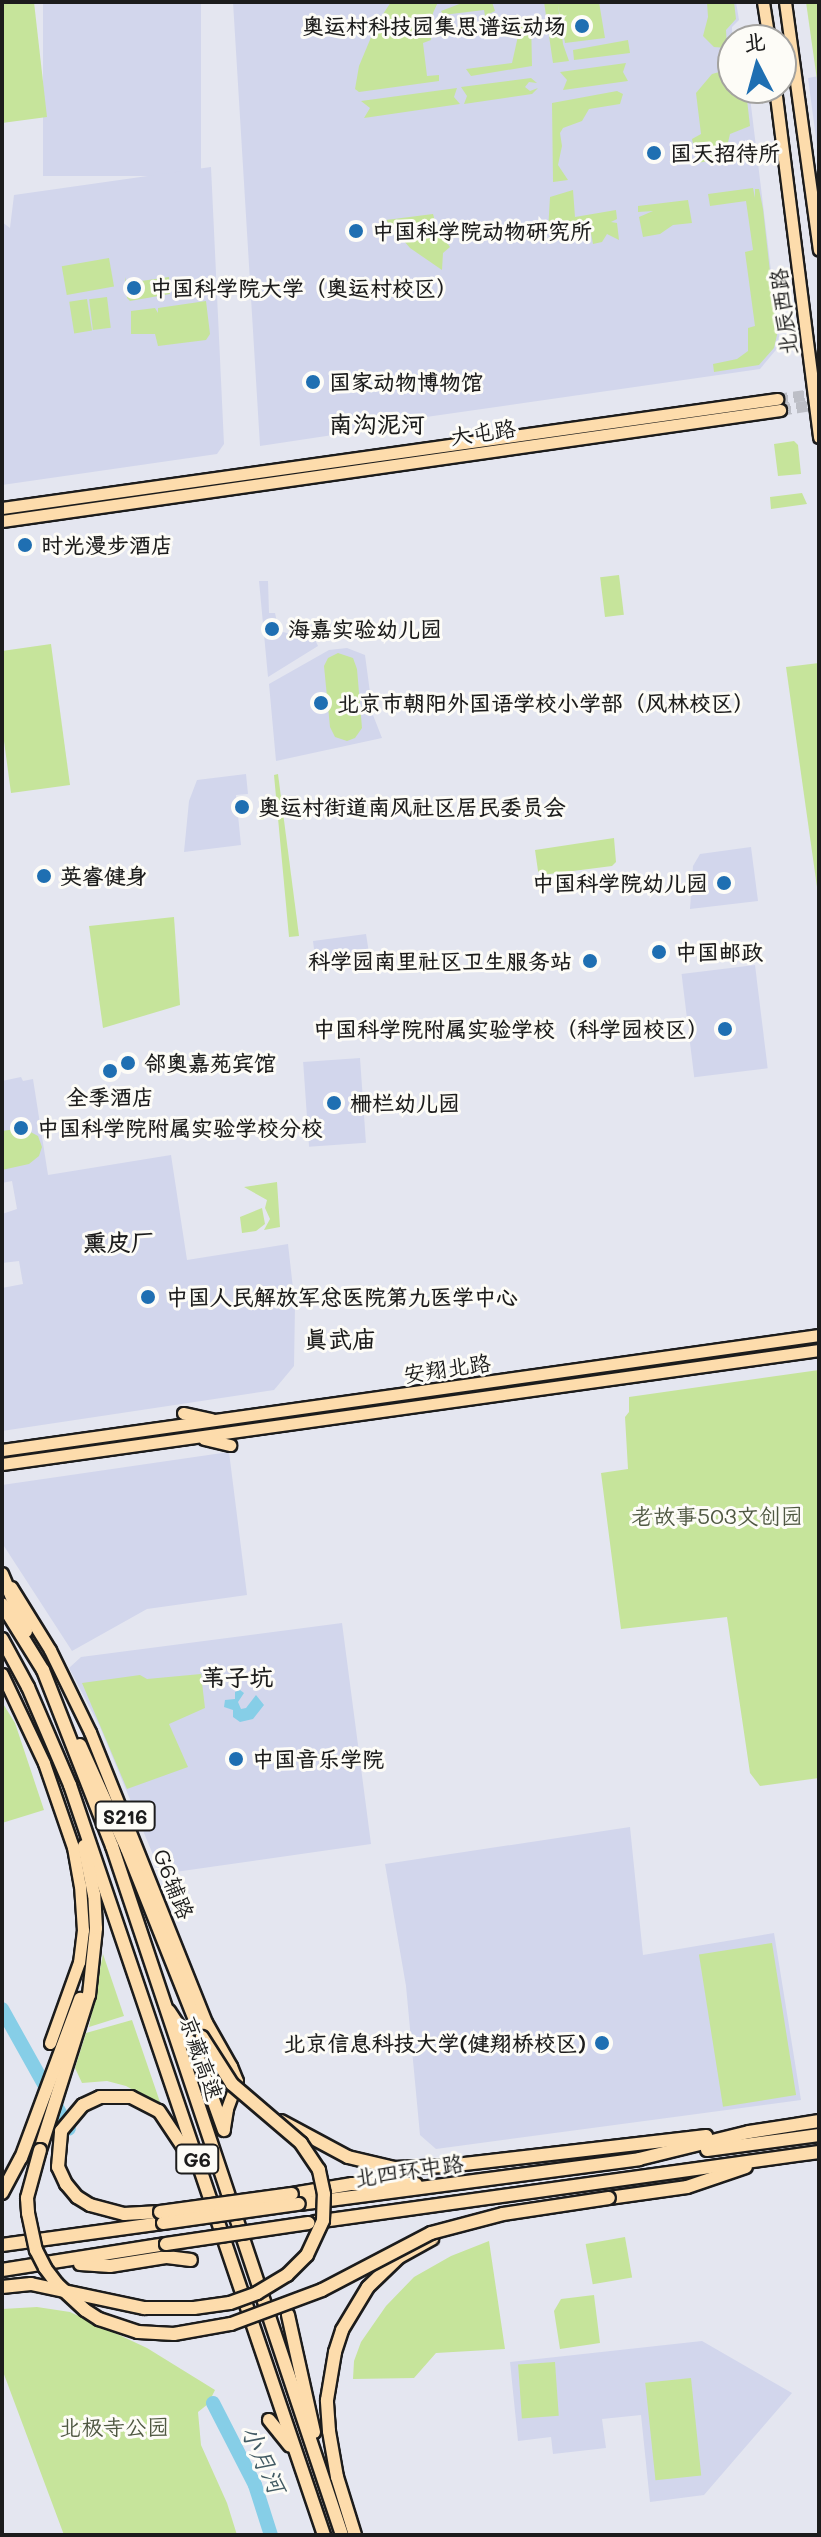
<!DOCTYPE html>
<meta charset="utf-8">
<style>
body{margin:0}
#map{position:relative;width:821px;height:2537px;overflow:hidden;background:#e4e6f0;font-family:Mali,"LXGW WenKai TC",sans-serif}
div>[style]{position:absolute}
.built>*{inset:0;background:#d2d6ec;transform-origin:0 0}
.green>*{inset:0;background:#c6e49b;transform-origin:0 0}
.water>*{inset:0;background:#86cee7}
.river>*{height:14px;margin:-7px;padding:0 7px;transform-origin:7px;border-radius:7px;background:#86cee7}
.major-tunnel>*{height:11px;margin-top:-5.5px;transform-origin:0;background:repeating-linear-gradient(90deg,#bcbec6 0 11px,transparent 0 16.5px)}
.roads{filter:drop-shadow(2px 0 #1c1c1c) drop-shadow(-2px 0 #1c1c1c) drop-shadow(0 2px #1c1c1c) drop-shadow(0 -2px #1c1c1c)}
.major>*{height:11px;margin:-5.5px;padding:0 5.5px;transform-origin:5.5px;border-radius:5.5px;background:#fddcac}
.highway>*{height:12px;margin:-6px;padding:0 6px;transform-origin:6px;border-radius:6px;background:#fddcac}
.bridges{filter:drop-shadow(2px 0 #1c1c1c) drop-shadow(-2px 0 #1c1c1c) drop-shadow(0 2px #1c1c1c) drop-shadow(0 -2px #1c1c1c)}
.highway-bridge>*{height:12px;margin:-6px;padding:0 6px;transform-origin:6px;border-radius:6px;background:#fddcac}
.dots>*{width:22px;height:22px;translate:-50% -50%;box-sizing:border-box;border:4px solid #fdfcf7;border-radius:50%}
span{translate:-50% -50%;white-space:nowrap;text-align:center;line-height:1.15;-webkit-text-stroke:6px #fdfcf7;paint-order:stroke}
.shield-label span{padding:2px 6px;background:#fdfcf7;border:2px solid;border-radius:6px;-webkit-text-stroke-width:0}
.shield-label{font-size:20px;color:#1c1c1c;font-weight:700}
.poi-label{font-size:22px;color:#1c1c1c;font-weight:700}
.right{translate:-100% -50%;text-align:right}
.left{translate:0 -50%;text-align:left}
.street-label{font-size:22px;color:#1c1c1c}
.park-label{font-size:22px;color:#4f5842}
.neighbourhood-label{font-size:24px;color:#1c1c1c;font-weight:700}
.water-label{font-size:24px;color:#415a63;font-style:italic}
.frame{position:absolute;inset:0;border:4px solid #1c1c1c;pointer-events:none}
.north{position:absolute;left:717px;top:24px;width:80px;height:80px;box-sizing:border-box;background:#fdfcf7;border:2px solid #a3a29f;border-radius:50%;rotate:354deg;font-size:22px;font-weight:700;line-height:32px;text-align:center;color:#1c1c1c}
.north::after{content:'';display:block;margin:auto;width:28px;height:36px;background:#1f6fb2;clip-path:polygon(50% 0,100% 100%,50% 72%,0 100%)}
</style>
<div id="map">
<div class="built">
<div style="left:43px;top:2px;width:158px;height:174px"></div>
<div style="clip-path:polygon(233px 2px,736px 2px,739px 20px,732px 27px,733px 88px,749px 89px,780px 345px,760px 369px,405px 420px,366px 430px,260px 446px)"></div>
<div style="clip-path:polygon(819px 76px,819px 161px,808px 78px)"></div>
<div style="clip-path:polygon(211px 167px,224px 444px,217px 454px,2px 485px,2px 222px,10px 228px,14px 195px)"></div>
<div style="clip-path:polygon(259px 581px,268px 581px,269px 613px,275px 613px,279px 631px,291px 634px,292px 640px,312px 633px,318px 646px,268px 677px)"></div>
<div style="clip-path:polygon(347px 648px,365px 655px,373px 715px,382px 738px,276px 761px,269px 684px,329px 650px)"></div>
<div style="clip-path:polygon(246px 774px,248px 794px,236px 795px,241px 845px,184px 852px,189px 801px,197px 780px)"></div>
<div style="clip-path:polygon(751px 847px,758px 901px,690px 909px,693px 866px,700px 854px)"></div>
<div style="clip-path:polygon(366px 934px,369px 953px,316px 965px,313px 941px)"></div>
<div style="left:755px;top:965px;width:104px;height:74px;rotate:83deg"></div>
<div style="left:360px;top:1058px;width:85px;height:57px;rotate:86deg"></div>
<div style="clip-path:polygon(21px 1077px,23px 1081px,33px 1079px,48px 1175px,171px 1155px,187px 1260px,288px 1244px,295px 1306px,294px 1366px,274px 1390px,2px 1431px,2px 1288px,23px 1284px,19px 1261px,2px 1263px,2px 1214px,17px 1209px,12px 1181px,2px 1183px,2px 1081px)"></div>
<div style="clip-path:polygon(229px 1452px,247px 1595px,147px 1609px,72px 1651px,2px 1543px,2px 1485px)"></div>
<div style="clip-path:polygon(342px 1623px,371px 1844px,161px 1874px,100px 1727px,69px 1668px,81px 1657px)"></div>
<div style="clip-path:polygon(630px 1827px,643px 1955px,774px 1933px,801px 2100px,436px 2149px,420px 2135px,406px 1986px,385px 1864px)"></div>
<div style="clip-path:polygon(702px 2341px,792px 2393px,704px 2495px,650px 2502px,641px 2415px,602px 2419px,606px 2448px,553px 2454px,551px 2437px,518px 2441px,510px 2362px)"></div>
</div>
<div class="green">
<div style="clip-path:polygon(2px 2px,34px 2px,47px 117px,2px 123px)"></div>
<div style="clip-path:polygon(391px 2px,438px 2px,433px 13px,431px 40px,423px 43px,427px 76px,439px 75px,439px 81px,359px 92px,355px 89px,359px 66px,377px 23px)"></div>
<div style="clip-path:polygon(492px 2px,495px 11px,485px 16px,484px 10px,443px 15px,441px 11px,462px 3px)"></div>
<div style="clip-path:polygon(544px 2px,599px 2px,605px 38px,565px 43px,558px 5px,563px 44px,569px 61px,553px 63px)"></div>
<div style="clip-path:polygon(707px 2px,734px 2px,736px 19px,726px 30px,727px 48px,714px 47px,703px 36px,708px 17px)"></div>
<div style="clip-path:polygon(806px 2px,819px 2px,819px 94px)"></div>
<div style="clip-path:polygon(531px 19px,532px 66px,471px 76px,466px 69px,512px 63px,518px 36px,516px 21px)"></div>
<div style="clip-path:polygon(628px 40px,630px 53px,574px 60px,573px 50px)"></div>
<div style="clip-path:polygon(626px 63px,623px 72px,628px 81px,563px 90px,567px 80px,560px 72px)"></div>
<div style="clip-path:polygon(730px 69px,733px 88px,746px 91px,750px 126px,730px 134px,725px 155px,720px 159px,697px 163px,692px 139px,701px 134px,696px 93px,712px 74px)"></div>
<div style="clip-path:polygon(531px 78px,537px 83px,529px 82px,525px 87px,530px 91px,538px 88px,532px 94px,464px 104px,467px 96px,461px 87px)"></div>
<div style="clip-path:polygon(457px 88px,454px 97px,460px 104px,364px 118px,370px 108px,361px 101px)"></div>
<div style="clip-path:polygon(617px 91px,623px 94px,620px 104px,589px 109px,582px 121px,563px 128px,560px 133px,562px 146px,558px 165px,568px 180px,553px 182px,552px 103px)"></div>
<div style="clip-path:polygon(753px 188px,755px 198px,755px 189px,759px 189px,763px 209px,777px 335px,774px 348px,759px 365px,714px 372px,713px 364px,737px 359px,748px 351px,748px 328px,755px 326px,745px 252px,753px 250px,746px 201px,710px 206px,708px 194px)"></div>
<div style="clip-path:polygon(573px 190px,575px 217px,616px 210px,617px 219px,611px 222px,617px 223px,619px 240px,607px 234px,602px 242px,593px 244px,589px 223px,548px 231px,550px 197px)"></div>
<div style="clip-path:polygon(688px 200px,692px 223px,673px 225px,660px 234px,643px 237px,639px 217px,653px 211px,638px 212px,638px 206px)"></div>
<div style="clip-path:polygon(433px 214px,437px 228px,450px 247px,443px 253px,442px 270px,410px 248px,386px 220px)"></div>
<div style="left:109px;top:258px;width:29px;height:48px;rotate:80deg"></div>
<div style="clip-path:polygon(125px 277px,127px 283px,169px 277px,170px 294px,130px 301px,127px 298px)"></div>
<div style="left:107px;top:297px;width:31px;height:18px;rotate:83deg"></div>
<div style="left:87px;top:299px;width:32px;height:18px;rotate:81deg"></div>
<div style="clip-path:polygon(206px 301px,210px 334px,206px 340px,158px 346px,155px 334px,131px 334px,131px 311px,155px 308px,158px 313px,158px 308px)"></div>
<div style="clip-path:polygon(794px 441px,798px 445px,801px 474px,778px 476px,774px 444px)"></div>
<div style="clip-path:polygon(802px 493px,807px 504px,771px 509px,770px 497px)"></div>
<div style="left:619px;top:575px;width:40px;height:19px;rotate:83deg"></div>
<div style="clip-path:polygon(51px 644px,70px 785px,11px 793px,2px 726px,2px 651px)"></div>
<div style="clip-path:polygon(338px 653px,353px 658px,357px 669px,362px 728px,355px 738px,347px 741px,335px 737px,330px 727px,324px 666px,328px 658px)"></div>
<div style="clip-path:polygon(819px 663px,819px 894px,818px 894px,786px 667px)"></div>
<div style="clip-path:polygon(278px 774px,299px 936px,289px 937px,274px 775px)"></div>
<div style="clip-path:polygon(614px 838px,616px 862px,612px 866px,542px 875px,538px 871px,535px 850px)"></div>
<div style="clip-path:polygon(174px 917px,180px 1005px,103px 1028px,89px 926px)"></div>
<div style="clip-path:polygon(23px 1128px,38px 1136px,42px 1147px,39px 1156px,29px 1164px,2px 1170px,2px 1131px)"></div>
<div style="clip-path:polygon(277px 1182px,280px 1227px,264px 1230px,270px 1219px,265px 1208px,267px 1200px,244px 1187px)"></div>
<div style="clip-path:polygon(262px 1208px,265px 1224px,256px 1231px,242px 1233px,240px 1217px)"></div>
<div style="clip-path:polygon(819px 1370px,819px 1778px,760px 1786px,750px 1773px,727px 1617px,621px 1629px,601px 1473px,628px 1469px,625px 1417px,629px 1412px,629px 1397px)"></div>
<div style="clip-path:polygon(201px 1674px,205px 1708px,169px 1724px,188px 1767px,127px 1789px,82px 1683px,140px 1675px,147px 1679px)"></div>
<div style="clip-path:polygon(2px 1702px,15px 1723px,44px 1810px,2px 1823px)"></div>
<div style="left:772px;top:1943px;width:154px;height:74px;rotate:81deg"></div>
<div style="clip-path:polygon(103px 1954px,124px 2016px,89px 2027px)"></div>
<div style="clip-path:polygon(132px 2020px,161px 2105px,126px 2086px,107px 2081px,82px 2083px,75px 2068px,86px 2033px)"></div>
<div style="left:625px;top:2237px;width:41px;height:40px;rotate:80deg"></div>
<div style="clip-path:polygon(489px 2241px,505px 2349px,436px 2353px,414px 2378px,353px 2379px,354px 2361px,361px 2342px,386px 2306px,414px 2277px,451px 2256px)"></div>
<div style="clip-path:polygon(594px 2295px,600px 2343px,560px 2349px,554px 2311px,561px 2299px)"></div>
<div style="clip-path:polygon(37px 2307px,70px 2312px,147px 2348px,215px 2390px,208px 2404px,198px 2412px,201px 2445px,227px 2503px,237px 2535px,64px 2535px,2px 2369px,2px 2309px)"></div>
<div style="left:555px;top:2362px;width:54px;height:37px;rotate:86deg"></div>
<div style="left:691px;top:2378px;width:98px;height:46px;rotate:84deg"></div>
</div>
<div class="water">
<div style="clip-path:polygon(240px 1690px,244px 1693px,238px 1702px,241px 1709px,246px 1708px,256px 1695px,264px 1705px,253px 1719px,240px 1722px,233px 1717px,233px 1710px,224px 1707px,225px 1700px,235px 1699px,235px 1692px)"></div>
</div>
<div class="river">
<div style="left:2px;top:2009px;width:137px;rotate:60.8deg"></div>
<div style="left:213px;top:2403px;width:92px;rotate:62.9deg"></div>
<div style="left:255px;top:2485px;width:52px;rotate:72.3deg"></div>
</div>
<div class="major-tunnel">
<div style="left:777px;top:399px;width:42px;rotate:-8.1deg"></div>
<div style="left:780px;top:410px;width:39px;rotate:-9deg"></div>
</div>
<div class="roads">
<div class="major">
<div style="left:763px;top:2px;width:38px;rotate:81deg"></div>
<div style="left:785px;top:2px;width:250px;rotate:82.2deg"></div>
<div style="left:775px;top:88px;width:352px;rotate:82.8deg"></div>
<div style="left:2px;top:508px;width:783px;rotate:-8.01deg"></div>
<div style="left:2px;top:521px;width:786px;rotate:-8.12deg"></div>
<div style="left:183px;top:1413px;width:29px;rotate:12deg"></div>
<div style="left:204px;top:1439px;width:27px;rotate:13deg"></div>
<div style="left:2px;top:1450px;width:825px;rotate:-8.01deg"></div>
<div style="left:2px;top:1464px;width:825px;rotate:-7.94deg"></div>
<div style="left:11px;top:1587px;width:74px;rotate:58.2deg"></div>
<div style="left:50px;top:1650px;width:91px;rotate:64deg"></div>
<div style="left:90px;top:1732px;width:312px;rotate:68.2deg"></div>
<div style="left:206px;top:2022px;width:51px;rotate:60.4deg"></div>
<div style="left:231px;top:2066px;width:16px;rotate:68deg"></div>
<div style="left:237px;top:2081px;width:30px;rotate:110deg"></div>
<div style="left:227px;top:2109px;width:20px;rotate:99deg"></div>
<div style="left:2px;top:1674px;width:98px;rotate:64.7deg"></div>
<div style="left:44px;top:1763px;width:89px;rotate:71deg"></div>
<div style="left:73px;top:1847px;width:39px;rotate:80deg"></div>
<div style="left:80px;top:1885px;width:45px;rotate:86.2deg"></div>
<div style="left:83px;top:1930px;width:32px;rotate:97deg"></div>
<div style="left:79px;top:1962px;width:86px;rotate:109.7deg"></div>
</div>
<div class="highway">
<div style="left:2px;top:1574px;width:62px;rotate:67.2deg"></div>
<div style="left:2px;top:1604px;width:78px;rotate:58.2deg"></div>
<div style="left:43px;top:1670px;width:189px;rotate:68.6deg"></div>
<div style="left:112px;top:1846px;width:726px;rotate:71.54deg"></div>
<div style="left:2px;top:1639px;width:55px;rotate:61.6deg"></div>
<div style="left:28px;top:1687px;width:107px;rotate:66.8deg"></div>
<div style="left:70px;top:1785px;width:792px;rotate:71.29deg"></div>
<div style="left:80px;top:1745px;width:114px;rotate:65.7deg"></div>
<div style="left:127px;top:1849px;width:202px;rotate:68.3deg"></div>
<div style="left:169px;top:2011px;width:49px;rotate:56.6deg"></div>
<div style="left:196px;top:2052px;width:83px;rotate:70.3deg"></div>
<div style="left:281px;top:2121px;width:76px;rotate:28.2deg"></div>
<div style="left:348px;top:2157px;width:47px;rotate:13.4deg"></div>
<div style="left:394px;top:2168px;width:53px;rotate:-2.2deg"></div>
<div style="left:447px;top:2166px;width:261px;rotate:-6.6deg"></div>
<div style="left:40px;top:2150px;width:163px;rotate:-72.5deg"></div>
<div style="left:89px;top:1995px;width:67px;rotate:-84deg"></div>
<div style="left:96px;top:1928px;width:33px;rotate:-93deg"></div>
<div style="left:94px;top:1895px;width:50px;rotate:-101.5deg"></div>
<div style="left:707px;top:2150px;width:113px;rotate:-7.6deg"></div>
<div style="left:2px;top:2193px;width:40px;rotate:-62deg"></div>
<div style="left:21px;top:2158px;width:170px;rotate:-69.6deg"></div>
<div style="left:292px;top:2194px;width:61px;rotate:-9.5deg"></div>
<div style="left:352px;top:2184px;width:64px"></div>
<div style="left:609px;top:2198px;width:79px;rotate:-8deg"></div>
<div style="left:687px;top:2187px;width:62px;rotate:-18.7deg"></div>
<div style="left:299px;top:2204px;width:343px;rotate:-7.5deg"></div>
<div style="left:639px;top:2159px;width:113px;rotate:-13.8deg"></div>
<div style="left:749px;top:2132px;width:71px;rotate:-8.9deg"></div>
<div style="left:160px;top:2212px;width:36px;rotate:177deg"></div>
<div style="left:124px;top:2214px;width:35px;rotate:-165deg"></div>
<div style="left:90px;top:2205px;width:15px;rotate:-148deg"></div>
<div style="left:77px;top:2197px;width:17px;rotate:-130deg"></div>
<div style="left:66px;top:2184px;width:19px;rotate:-115deg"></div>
<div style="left:58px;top:2167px;width:36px;rotate:-85deg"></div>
<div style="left:61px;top:2131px;width:34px;rotate:-50deg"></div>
<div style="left:83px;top:2105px;width:19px;rotate:-25deg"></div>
<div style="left:100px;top:2097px;width:31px"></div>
<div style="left:131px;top:2097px;width:31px;rotate:27deg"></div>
<div style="left:159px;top:2111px;width:61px;rotate:56.3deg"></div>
<div style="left:315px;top:2222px;width:509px;rotate:-7.91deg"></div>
<div style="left:2px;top:2245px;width:162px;rotate:-7.8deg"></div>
<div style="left:80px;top:2264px;width:30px;rotate:4deg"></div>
<div style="left:110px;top:2266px;width:58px;rotate:-9deg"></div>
<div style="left:167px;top:2257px;width:24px;rotate:7deg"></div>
<div style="left:2px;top:2270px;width:166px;rotate:-9deg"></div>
<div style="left:288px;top:2315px;width:120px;rotate:77.5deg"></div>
<div style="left:269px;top:2420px;width:33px;rotate:51deg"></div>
<div style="left:355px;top:2535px;width:61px;rotate:-107.2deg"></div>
<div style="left:337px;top:2477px;width:47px;rotate:-99.9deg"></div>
<div style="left:329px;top:2431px;width:31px;rotate:-94deg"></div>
<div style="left:327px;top:2400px;width:49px;rotate:-80.5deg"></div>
<div style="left:335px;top:2352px;width:23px;rotate:-72deg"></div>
<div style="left:342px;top:2330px;width:50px;rotate:-58.8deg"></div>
<div style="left:368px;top:2287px;width:43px;rotate:-44.1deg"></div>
<div style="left:399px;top:2257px;width:38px;rotate:-29deg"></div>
</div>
</div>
<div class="bridges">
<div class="highway-bridge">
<div style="left:40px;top:2150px;width:50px;rotate:105.2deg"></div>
<div style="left:27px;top:2198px;width:15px;rotate:86deg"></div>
<div style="left:28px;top:2213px;width:38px;rotate:78deg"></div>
<div style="left:36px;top:2250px;width:20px;rotate:63deg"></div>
<div style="left:45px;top:2268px;width:20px;rotate:53deg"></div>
<div style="left:57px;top:2284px;width:38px;rotate:43deg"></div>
<div style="left:85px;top:2310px;width:17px;rotate:33deg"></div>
<div style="left:99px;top:2319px;width:41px;rotate:18.4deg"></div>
<div style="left:138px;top:2332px;width:36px;rotate:3deg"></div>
<div style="left:174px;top:2334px;width:58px;rotate:-10deg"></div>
<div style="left:231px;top:2324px;width:97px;rotate:-20.5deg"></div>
<div style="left:322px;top:2290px;width:123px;rotate:-27.6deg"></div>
<div style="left:431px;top:2233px;width:74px;rotate:-14.8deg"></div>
<div style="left:503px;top:2214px;width:107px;rotate:-8.6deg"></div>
<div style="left:160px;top:2212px;width:133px;rotate:-7.8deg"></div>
<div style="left:163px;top:2223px;width:137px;rotate:-8deg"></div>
<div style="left:166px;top:2244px;width:144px;rotate:-8.4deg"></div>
<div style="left:2px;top:2287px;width:29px;rotate:-6deg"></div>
<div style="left:31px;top:2284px;width:116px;rotate:12deg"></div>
<div style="left:144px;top:2308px;width:50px"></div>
<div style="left:194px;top:2308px;width:36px;rotate:-8deg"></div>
<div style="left:230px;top:2303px;width:29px;rotate:-20deg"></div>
<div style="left:257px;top:2293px;width:35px;rotate:-31deg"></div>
<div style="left:287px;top:2275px;width:28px;rotate:-45deg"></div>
<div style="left:307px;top:2255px;width:38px;rotate:-65deg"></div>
<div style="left:323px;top:2220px;width:26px;rotate:-88deg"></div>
<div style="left:324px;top:2194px;width:25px;rotate:-102deg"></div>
<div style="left:319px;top:2170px;width:32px;rotate:-124deg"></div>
<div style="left:301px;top:2143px;width:91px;rotate:-139.5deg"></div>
<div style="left:232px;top:2084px;width:56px;rotate:-122.6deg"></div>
</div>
</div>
<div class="dots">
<div style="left:582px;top:26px;background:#1f6fb2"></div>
<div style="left:654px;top:153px;background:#1f6fb2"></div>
<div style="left:356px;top:231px;background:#1f6fb2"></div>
<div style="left:134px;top:288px;background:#1f6fb2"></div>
<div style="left:313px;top:382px;background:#1f6fb2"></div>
<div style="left:25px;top:545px;background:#1f6fb2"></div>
<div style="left:272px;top:629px;background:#1f6fb2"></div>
<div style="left:321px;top:703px;background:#1f6fb2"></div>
<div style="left:242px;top:807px;background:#1f6fb2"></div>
<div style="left:44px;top:876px;background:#1f6fb2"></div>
<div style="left:724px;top:883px;background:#1f6fb2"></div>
<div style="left:659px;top:952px;background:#1f6fb2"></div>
<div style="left:590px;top:961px;background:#1f6fb2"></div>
<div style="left:725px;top:1029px;background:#1f6fb2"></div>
<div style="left:128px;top:1063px;background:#1f6fb2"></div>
<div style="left:110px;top:1071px;background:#1f6fb2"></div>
<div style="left:334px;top:1103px;background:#1f6fb2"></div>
<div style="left:21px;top:1128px;background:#1f6fb2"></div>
<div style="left:148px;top:1297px;background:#1f6fb2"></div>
<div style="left:236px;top:1759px;background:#1f6fb2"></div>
<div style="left:602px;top:2043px;background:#1f6fb2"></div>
</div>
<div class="shield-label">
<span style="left:125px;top:1816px">S216</span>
<span style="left:197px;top:2159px">G6</span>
</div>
<div class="poi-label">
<span class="right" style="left:566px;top:26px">奥运村科技园集思谱运动场</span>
<span class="left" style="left:670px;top:153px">国天招待所</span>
<span class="left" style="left:372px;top:231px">中国科学院动物研究所</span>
<span class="left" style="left:150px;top:288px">中国科学院大学（奥运村校区）</span>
<span class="left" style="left:329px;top:382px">国家动物博物馆</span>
<span class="left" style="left:41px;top:545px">时光漫步酒店</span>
<span class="left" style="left:288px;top:629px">海嘉实验幼儿园</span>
<span class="left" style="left:337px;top:703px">北京市朝阳外国语学校小学部（风林校区）</span>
<span class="left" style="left:258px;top:807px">奥运村街道南风社区居民委员会</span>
<span class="left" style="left:60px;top:876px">英睿健身</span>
<span class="right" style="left:708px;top:883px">中国科学院幼儿园</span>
<span class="left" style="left:675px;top:952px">中国邮政</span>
<span class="right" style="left:572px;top:961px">科学园南里社区卫生服务站</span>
<span class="right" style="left:709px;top:1029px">中国科学院附属实验学校（科学园校区）</span>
<span class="left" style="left:144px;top:1063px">邻奥嘉苑宾馆</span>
<span style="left:110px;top:1097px">全季酒店</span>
<span class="left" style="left:350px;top:1103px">栅栏幼儿园</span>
<span class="left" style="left:37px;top:1128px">中国科学院附属实验学校分校</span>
<span class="left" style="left:166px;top:1297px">中国人民解放军总医院第九医学中心</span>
<span class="left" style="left:252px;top:1759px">中国音乐学院</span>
<span class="right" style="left:586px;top:2043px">北京信息科技大学(健翔桥校区)</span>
</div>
<div class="street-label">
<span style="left:783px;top:312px;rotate:-97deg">北辰西路</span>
<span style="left:483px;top:432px;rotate:-8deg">大屯路</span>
<span style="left:447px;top:1368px;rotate:-8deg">安翔北路</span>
<span style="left:174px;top:1884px;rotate:68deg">G6辅路</span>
<span style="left:202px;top:2058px;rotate:71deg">京藏高速</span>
<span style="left:409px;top:2170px;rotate:-8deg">北四环中路</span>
</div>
<div class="park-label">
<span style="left:717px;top:1516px">老故事503文创园</span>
<span style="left:114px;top:2427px">北极寺公园</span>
</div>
<div class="neighbourhood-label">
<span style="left:377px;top:424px">南沟泥河</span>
<span style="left:119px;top:1242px">熏皮厂</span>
<span style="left:340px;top:1339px">真武庙</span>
<span style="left:237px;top:1677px">苇子坑</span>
</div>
<div class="water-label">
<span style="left:264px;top:2459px;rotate:65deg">小月河</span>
</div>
<div class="frame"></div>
<div class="north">北</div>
</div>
